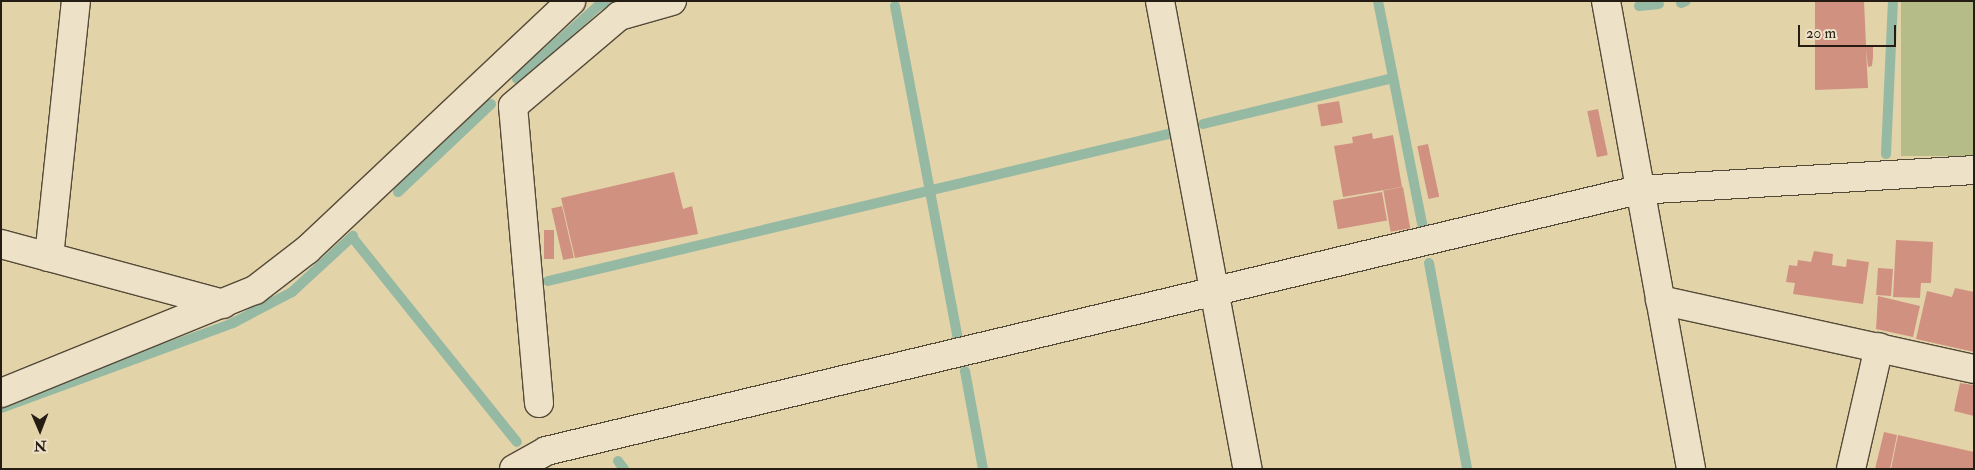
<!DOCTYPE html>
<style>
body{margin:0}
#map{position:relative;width:1975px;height:470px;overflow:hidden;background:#e3d3a9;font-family:"IM FELL Double Pica",serif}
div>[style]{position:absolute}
.green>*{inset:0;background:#b5bc87;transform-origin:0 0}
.stream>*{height:10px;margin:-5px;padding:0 5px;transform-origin:5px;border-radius:5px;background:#96b9a4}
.building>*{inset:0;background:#d19180;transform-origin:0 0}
.roads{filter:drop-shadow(1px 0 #544a38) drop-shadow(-1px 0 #544a38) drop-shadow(0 1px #544a38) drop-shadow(0 -1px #544a38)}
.minor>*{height:28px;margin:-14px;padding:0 14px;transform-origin:14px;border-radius:14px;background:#ede2c7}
span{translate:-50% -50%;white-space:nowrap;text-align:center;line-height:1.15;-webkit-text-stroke:4.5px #ede2c7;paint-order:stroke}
.frame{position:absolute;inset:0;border:2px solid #251c13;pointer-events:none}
.north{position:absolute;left:15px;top:405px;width:50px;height:50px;-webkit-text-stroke:4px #ede2c7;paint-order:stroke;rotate:179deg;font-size:14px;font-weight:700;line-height:20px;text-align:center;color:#251c13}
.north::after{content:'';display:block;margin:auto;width:18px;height:22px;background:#251c13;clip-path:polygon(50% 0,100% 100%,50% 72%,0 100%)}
.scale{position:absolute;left:1798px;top:25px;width:98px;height:22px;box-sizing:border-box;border:2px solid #251c13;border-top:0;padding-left:6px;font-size:15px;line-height:18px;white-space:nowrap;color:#251c13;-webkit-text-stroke:4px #ede2c7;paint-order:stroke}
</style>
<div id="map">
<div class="green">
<div style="left:1901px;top:1px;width:73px;height:155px"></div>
</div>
<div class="stream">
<div style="left:1378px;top:1px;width:231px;rotate:78.8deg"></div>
<div style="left:1681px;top:3px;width:5px;rotate:-22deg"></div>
<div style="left:895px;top:6px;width:338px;rotate:79.3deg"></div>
<div style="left:1639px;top:6px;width:20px;rotate:-6deg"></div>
<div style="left:517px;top:79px;width:109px;rotate:-42deg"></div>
<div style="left:598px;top:6px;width:11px;rotate:-27deg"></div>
<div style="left:1203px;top:124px;width:195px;rotate:-13.6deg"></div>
<div style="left:1886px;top:154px;width:153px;rotate:-87.4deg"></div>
<div style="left:398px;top:192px;width:128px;rotate:-43.4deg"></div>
<div style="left:352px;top:237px;width:263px;rotate:51.2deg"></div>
<div style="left:1429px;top:263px;width:209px;rotate:79.5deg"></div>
<div style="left:548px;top:281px;width:637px;rotate:-13.34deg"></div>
<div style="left:965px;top:371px;width:100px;rotate:79.6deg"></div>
<div style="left:1px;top:408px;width:247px;rotate:-20.1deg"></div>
<div style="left:233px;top:323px;width:67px;rotate:-27.7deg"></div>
<div style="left:292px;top:292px;width:83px;rotate:-42.6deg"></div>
<div style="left:618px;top:461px;width:10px;rotate:53deg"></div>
</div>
<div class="building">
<div style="clip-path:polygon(1815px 1px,1864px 1px,1866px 45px,1873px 45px,1873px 57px,1872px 66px,1868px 67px,1866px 49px,1868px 88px,1815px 90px)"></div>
<div style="left:1339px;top:101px;width:22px;height:22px;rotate:80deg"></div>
<div style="left:1598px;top:109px;width:47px;height:11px;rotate:78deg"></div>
<div style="clip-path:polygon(1372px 133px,1373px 139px,1393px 135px,1402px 187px,1343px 197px,1334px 146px,1353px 143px,1352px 137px)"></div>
<div style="left:1428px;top:144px;width:54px;height:11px;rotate:78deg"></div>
<div style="clip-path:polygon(674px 172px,683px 209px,692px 206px,698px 234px,575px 258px,561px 198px)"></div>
<div style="left:1403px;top:187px;width:42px;height:20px;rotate:80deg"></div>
<div style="left:1382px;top:192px;width:29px;height:50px;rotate:80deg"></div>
<div style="left:562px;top:206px;width:53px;height:11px;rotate:77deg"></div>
<div style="left:544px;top:230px;width:10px;height:29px"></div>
<div style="clip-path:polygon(1896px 240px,1933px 242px,1931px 283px,1921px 283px,1920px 298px,1893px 297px)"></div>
<div style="clip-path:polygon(1814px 251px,1833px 254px,1832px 265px,1846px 267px,1847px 259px,1869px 262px,1863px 304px,1793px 294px,1795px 283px,1786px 282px,1789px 265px,1797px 266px,1798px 260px,1811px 262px)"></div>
<div style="left:1878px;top:268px;width:15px;height:27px;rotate:4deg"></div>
<div style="clip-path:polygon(1955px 288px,1974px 292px,1974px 352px,1916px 339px,1927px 291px,1952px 297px)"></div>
<div style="clip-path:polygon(1878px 296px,1920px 306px,1913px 337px,1876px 329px)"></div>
<div style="clip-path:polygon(1960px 383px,1974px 385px,1974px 416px,1954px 411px)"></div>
<div style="clip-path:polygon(1884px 432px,1897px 435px,1890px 469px,1875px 469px)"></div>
<div style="clip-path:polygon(1898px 435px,1974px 452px,1974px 469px,1891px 469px)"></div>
</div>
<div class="roads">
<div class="minor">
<div style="left:1160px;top:1px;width:476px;rotate:79.4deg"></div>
<div style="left:1606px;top:1px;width:476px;rotate:79.7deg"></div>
<div style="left:1px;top:244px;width:230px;rotate:15.1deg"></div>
<div style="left:49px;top:257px;width:257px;rotate:-84deg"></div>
<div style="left:1660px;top:300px;width:321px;rotate:12.4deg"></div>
<div style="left:1px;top:393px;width:274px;rotate:-22.1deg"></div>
<div style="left:255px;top:290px;width:66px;rotate:-37.6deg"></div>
<div style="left:307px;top:250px;width:363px;rotate:-43.3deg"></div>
<div style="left:539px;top:403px;width:298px;rotate:-95deg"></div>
<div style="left:513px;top:106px;width:139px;rotate:-40.3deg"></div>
<div style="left:619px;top:16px;width:55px;rotate:-15.8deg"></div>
<div style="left:514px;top:469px;width:37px;rotate:-29deg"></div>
<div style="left:546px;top:451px;width:1123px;rotate:-13.44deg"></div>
<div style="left:1638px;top:190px;width:337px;rotate:-3.4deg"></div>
<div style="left:1851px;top:469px;width:125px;rotate:-77.1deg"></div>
</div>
</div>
<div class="frame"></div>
<div class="north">N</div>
<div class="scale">20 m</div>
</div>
